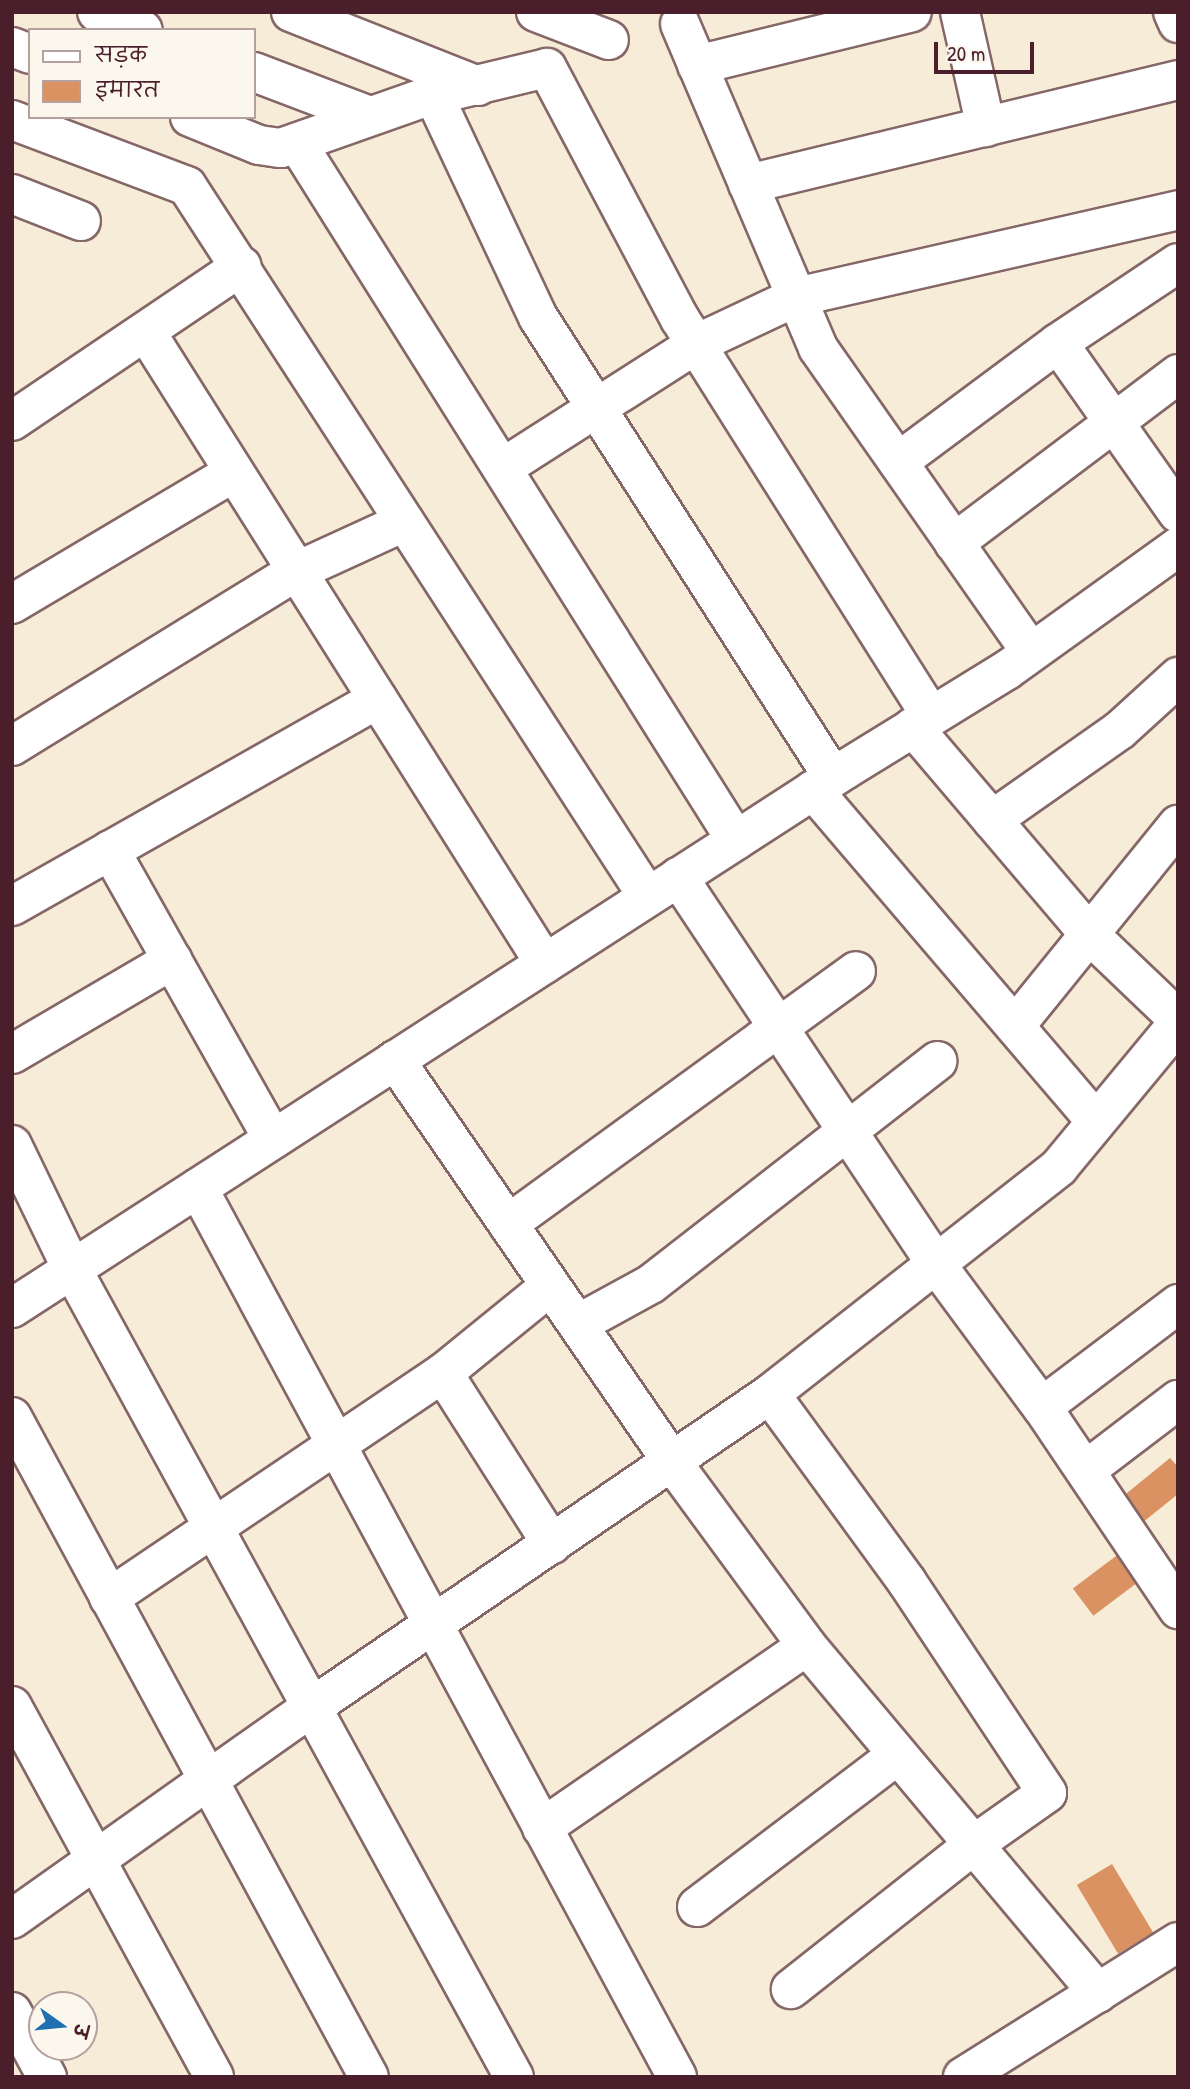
<!DOCTYPE html>
<meta charset="utf-8">
<style>
body{margin:0}
#map{position:relative;width:1190px;height:2089px;overflow:hidden;background:#f6ecd7;font-family:"Patrick Hand","Playpen Sans Deva",sans-serif}
div>[style]{position:absolute}
.building>*{inset:0;background:#db9262;transform-origin:0 0}
.roads{filter:drop-shadow(2px 0 #866767) drop-shadow(-2px 0 #866767) drop-shadow(0 2px #866767) drop-shadow(0 -2px #866767)}
.minor>*{height:38px;margin:-19px;padding:0 19px;transform-origin:19px;border-radius:19px;background:#fff}
span{translate:-50% -50%;white-space:nowrap;text-align:center;line-height:1.15;-webkit-text-stroke:5px #fbf7ec;paint-order:stroke}
.frame{position:absolute;inset:0;border:14px solid #4a1f2b;pointer-events:none}
.legend{position:absolute;left:28px;top:28px;width:228px;height:91px;box-sizing:border-box;background:#fbf7ec;border:2px solid #b4a19f;margin:0;padding:9px 12px;list-style:none;font-size:21px;color:#4a1f2b}
.legend li{display:flex;align-items:center;gap:14px;height:35px}
.legend b{width:35px;border:2px solid #b4a19f}
.north{position:absolute;left:28px;top:1991px;width:70px;height:70px;box-sizing:border-box;background:#fbf7ec;border:2px solid #b4a19f;border-radius:50%;rotate:105deg;font-size:19px;font-weight:700;line-height:28px;text-align:center;color:#4a1f2b}
.north::after{content:'';display:block;margin:auto;width:24px;height:32px;background:#1f6fb2;clip-path:polygon(50% 0,100% 100%,50% 72%,0 100%)}
.scale{position:absolute;left:934px;top:42px;width:100px;height:32px;box-sizing:border-box;border:4px solid #4a1f2b;border-top:0;padding-left:9px;font-size:21px;line-height:24px;white-space:nowrap;color:#4a1f2b;-webkit-text-stroke:5px #fbf7ec;paint-order:stroke}
</style>
<div id="map">
<div class="building">
<div style="clip-path:polygon(1170px 1458px,1178px 1467px,1178px 1494px,1137px 1527px,1116px 1502px)"></div>
<div style="left:1124px;top:1550px;width:34px;height:64px;rotate:53deg"></div>
<div style="left:1112px;top:1864px;width:80px;height:41px;rotate:59deg"></div>
</div>
<div class="roads">
<div class="minor">
<div style="left:97px;top:12px;width:49px;rotate:21.4deg"></div>
<div style="left:291px;top:12px;width:201px;rotate:21.6deg"></div>
<div style="left:536px;top:12px;width:78px;rotate:21deg"></div>
<div style="left:960px;top:12px;width:118px;rotate:77.3deg"></div>
<div style="left:1173px;top:12px;width:12px;rotate:66deg"></div>
<div style="left:680px;top:24px;width:352px;rotate:66.9deg"></div>
<div style="left:818px;top:348px;width:371px;rotate:55deg"></div>
<div style="left:12px;top:47px;width:19px;rotate:21deg"></div>
<div style="left:697px;top:65px;width:221px;rotate:-13.8deg"></div>
<div style="left:254px;top:72px;width:124px;rotate:20.8deg"></div>
<div style="left:434px;top:96px;width:244px;rotate:64.8deg"></div>
<div style="left:538px;top:317px;width:546px;rotate:57.33deg"></div>
<div style="left:190px;top:117px;width:74px;rotate:22.1deg"></div>
<div style="left:259px;top:145px;width:22px;rotate:8deg"></div>
<div style="left:281px;top:148px;width:154px;rotate:-19.4deg"></div>
<div style="left:426px;top:97px;width:124px;rotate:-13.5deg"></div>
<div style="left:547px;top:68px;width:284px;rotate:62.1deg"></div>
<div style="left:680px;top:319px;width:470px;rotate:57.7deg"></div>
<div style="left:12px;top:120px;width:187px;rotate:20.7deg"></div>
<div style="left:187px;top:186px;width:847px;rotate:57.04deg"></div>
<div style="left:297px;top:143px;width:824px;rotate:57.8deg"></div>
<div style="left:748px;top:184px;width:442px;rotate:-13.6deg"></div>
<div style="left:12px;top:194px;width:74px;rotate:21.4deg"></div>
<div style="left:146px;top:332px;width:747px;rotate:57.73deg"></div>
<div style="left:1058px;top:343px;width:208px;rotate:54.8deg"></div>
<div style="left:12px;top:421px;width:277px;rotate:-34deg"></div>
<div style="left:898px;top:462px;width:199px;rotate:-36.6deg"></div>
<div style="left:1058px;top:343px;width:144px;rotate:-33.7deg"></div>
<div style="left:504px;top:467px;width:228px;rotate:-32.6deg"></div>
<div style="left:696px;top:344px;width:110px;rotate:-25.2deg"></div>
<div style="left:796px;top:297px;width:392px;rotate:-12.8deg"></div>
<div style="left:954px;top:543px;width:281px;rotate:-37deg"></div>
<div style="left:12px;top:604px;width:258px;rotate:-30.7deg"></div>
<div style="left:913px;top:727px;width:275px;rotate:49.6deg"></div>
<div style="left:1091px;top:936px;width:120px;rotate:43.7deg"></div>
<div style="left:12px;top:746px;width:334px;rotate:-31.6deg"></div>
<div style="left:297px;top:571px;width:118px;rotate:-24.6deg"></div>
<div style="left:813px;top:790px;width:435px;rotate:49.5deg"></div>
<div style="left:992px;top:820px;width:156px;rotate:-35.1deg"></div>
<div style="left:1120px;top:730px;width:79px;rotate:-42.4deg"></div>
<div style="left:110px;top:850px;width:332px;rotate:60.6deg"></div>
<div style="left:678px;top:877px;width:465px;rotate:56.3deg"></div>
<div style="left:936px;top:1264px;width:178px;rotate:53.5deg"></div>
<div style="left:1042px;top:1407px;width:244px;rotate:56deg"></div>
<div style="left:12px;top:906px;width:420px;rotate:-29.5deg"></div>
<div style="left:1015px;top:1026px;width:259px;rotate:-51deg"></div>
<div style="left:12px;top:1054px;width:186px;rotate:-30.4deg"></div>
<div style="left:395px;top:1060px;width:488px;rotate:55.4deg"></div>
<div style="left:672px;top:1462px;width:228px;rotate:53.7deg"></div>
<div style="left:807px;top:1646px;width:453px;rotate:50deg"></div>
<div style="left:12px;top:1145px;width:138px;rotate:64.2deg"></div>
<div style="left:72px;top:1269px;width:921px;rotate:61.32deg"></div>
<div style="left:198px;top:1188px;width:1010px;rotate:61.68deg"></div>
<div style="left:508px;top:1224px;width:430px;rotate:-36deg"></div>
<div style="left:12px;top:1308px;width:993px;rotate:-32.87deg"></div>
<div style="left:846px;top:769px;width:189px;rotate:-31.6deg"></div>
<div style="left:1007px;top:670px;width:211px;rotate:-35.7deg"></div>
<div style="left:578px;top:1324px;width:83px;rotate:-28.7deg"></div>
<div style="left:651px;top:1284px;width:363px;rotate:-37.9deg"></div>
<div style="left:443px;top:1373px;width:203px;rotate:57.5deg"></div>
<div style="left:770px;top:1394px;width:233px;rotate:53.9deg"></div>
<div style="left:907px;top:1582px;width:253px;rotate:56.4deg"></div>
<div style="left:1047px;top:1793px;width:92px;rotate:144.8deg"></div>
<div style="left:972px;top:1846px;width:231px;rotate:141.7deg"></div>
<div style="left:1042px;top:1407px;width:171px;rotate:-37.1deg"></div>
<div style="left:12px;top:1417px;width:750px;rotate:61.59deg"></div>
<div style="left:1086px;top:1470px;width:116px;rotate:-37.3deg"></div>
<div style="left:109px;top:1598px;width:403px;rotate:-34deg"></div>
<div style="left:443px;top:1373px;width:138px;rotate:-39.1deg"></div>
<div style="left:12px;top:1706px;width:422px;rotate:61.4deg"></div>
<div style="left:542px;top:1828px;width:321px;rotate:-34.5deg"></div>
<div style="left:697px;top:1907px;width:251px;rotate:-37.2deg"></div>
<div style="left:12px;top:1919px;width:364px;rotate:-35.3deg"></div>
<div style="left:309px;top:1709px;width:558px;rotate:-34.34deg"></div>
<div style="left:770px;top:1394px;width:367px;rotate:-38.1deg"></div>
<div style="left:1059px;top:1167px;width:187px;rotate:-50.4deg"></div>
<div style="left:12px;top:2012px;width:74px;rotate:61.7deg"></div>
<div style="left:963px;top:2077px;width:254px;rotate:-32.1deg"></div>
</div>
</div>
<div class="frame"></div>
<ul class="legend">
<li><b style="height:9px;background:#fff"></b>सड़क</li>
<li><b style="height:19px;background:#db9262"></b>इमारत</li>
</ul>
<div class="north">उ</div>
<div class="scale">20 m</div>
</div>
